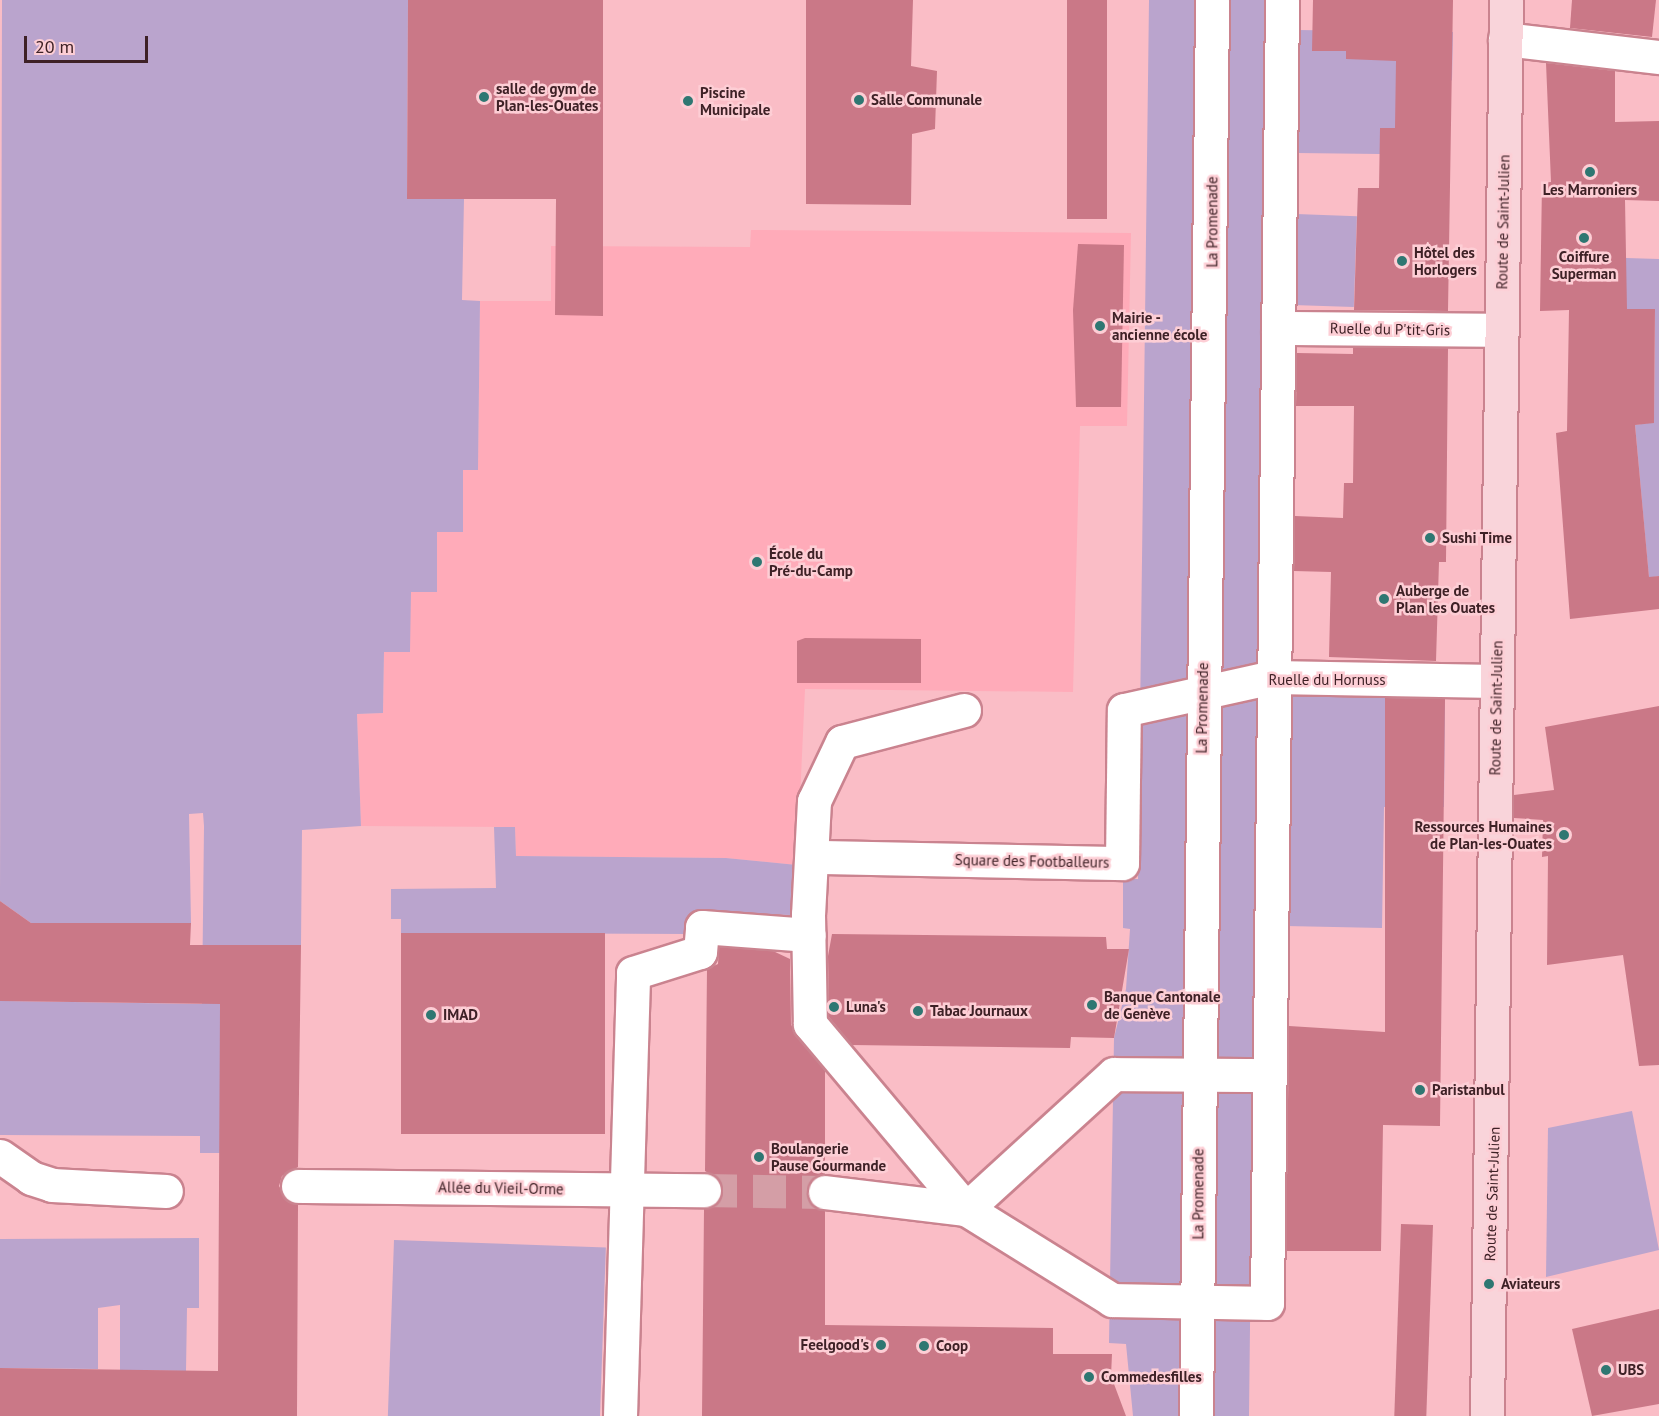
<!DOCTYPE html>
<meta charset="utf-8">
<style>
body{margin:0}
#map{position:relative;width:1659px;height:1416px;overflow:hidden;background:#fabdc6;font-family:"PT Sans",sans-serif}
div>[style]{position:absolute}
.built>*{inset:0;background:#ffabb9}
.green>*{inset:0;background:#baa4cd;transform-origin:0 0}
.building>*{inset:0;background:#ca7887;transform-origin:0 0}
.minor-tunnel>*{height:33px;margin-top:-16.5px;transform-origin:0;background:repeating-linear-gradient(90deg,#d49ea6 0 33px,transparent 0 49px)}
.roads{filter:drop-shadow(2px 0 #ca838f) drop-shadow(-2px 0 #ca838f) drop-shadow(0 2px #ca838f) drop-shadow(0 -2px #ca838f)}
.minor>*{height:33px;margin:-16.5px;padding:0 16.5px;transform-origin:16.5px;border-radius:16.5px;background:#fff}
.major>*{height:33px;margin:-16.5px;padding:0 16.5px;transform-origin:16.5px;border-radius:16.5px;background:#f9d4da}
.dots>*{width:16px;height:16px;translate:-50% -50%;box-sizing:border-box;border:3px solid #fdced5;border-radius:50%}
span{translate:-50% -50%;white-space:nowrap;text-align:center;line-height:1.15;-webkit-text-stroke:5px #fdced5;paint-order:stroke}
.poi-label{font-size:15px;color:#3e2126;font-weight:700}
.left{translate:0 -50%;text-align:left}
.right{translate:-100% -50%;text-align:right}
.street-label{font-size:15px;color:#3e2126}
.scale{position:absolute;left:24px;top:36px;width:124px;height:27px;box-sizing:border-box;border:3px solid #3e2126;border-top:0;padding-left:8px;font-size:18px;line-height:21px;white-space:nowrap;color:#3e2126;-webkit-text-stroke:4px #fdced5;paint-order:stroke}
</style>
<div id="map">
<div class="built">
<div style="clip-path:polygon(751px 230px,1131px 233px,1127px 426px,1080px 426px,1073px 692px,805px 689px,797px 865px,726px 858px,516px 856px,515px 827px,361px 826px,357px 714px,383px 713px,384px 652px,411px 592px,437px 591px,437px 532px,463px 532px,463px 470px,478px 470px,480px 301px,551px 301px,551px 246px,750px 247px)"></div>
</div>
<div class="green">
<div style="clip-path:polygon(2px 0,408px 0,407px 199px,464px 199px,462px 300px,480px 301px,478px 470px,463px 470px,463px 532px,437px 532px,437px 592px,411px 592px,410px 652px,384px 652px,383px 713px,357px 714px,361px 826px,302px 830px,301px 945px,221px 945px,220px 1153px,200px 1153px,200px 1136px,0 1135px,0 997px,6px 1001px,202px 1004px,204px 826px,203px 813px,189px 814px,191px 923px,31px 923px,0 901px)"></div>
<div style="clip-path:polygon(1149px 0,1265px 0,1249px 1416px,1133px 1416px,1126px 1344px,1109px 1343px,1114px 1038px,1126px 989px,1130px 929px,1123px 928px,1123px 879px,1138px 879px)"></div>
<div style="clip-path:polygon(1297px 30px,1453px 32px,1452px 80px,1395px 128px,1380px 128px,1380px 154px,1297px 153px)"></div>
<div style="left:1296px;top:214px;width:61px;height:91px;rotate:2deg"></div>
<div style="clip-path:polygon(1626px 258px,1659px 259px,1659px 576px,1649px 578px,1635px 425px,1654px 422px,1655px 309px,1625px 309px)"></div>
<div style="clip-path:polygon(1291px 694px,1445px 698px,1444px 807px,1384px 807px,1382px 928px,1286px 926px)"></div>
<div style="clip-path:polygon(494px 827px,515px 827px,516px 856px,726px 858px,797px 865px,793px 915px,691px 913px,690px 934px,401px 933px,401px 919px,391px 919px,391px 889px,496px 888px)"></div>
<div style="clip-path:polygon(1632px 1111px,1659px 1250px,1546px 1277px,1548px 1128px)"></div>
<div style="clip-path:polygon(199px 1238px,199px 1308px,187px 1308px,186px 1371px,120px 1370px,120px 1305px,98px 1308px,98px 1369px,0 1368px,0 1239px)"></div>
<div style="left:394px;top:1240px;width:212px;height:176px;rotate:2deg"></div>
</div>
<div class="building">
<div style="clip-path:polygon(408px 0,603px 0,603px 316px,555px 315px,556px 199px,407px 199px)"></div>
<div style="clip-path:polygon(806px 0,913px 0,911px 66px,937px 71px,935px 129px,912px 134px,911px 205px,806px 204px)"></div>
<div style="left:1067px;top:0;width:40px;height:219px"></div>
<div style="clip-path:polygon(1313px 0,1453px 0,1448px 311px,1354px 310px,1358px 188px,1379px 188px,1380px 128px,1395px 128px,1396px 61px,1346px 59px,1346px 51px,1312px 51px)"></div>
<div style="clip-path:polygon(1572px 0,1656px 0,1652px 37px,1570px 28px)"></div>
<div style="clip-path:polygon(1546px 63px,1615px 71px,1615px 122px,1659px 121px,1659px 201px,1625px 200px,1627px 309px,1655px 309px,1654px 423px,1635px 425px,1649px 577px,1659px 576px,1659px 609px,1570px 619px,1556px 433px,1567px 431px,1569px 310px,1540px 311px,1542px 183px,1551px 182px)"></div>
<div style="clip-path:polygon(1078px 244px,1124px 245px,1121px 407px,1076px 407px,1073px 310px)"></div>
<div style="clip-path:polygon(1353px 347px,1448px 348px,1446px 562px,1439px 562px,1436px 661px,1329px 657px,1331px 572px,1294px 571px,1295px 516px,1343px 518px,1344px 483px,1353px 483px,1354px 406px,1296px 406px,1297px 353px,1353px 354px)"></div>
<div style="clip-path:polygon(805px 638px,921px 639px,921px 683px,797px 683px,797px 641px)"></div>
<div style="clip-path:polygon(1385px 698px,1445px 699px,1440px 1126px,1383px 1125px,1381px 1251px,1286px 1251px,1289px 1026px,1385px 1032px)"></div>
<div style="clip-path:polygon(1659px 706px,1659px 1065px,1639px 1066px,1623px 955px,1547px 965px,1548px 856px,1542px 857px,1543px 820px,1514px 818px,1514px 795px,1554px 790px,1545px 727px)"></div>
<div style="clip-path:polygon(0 901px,31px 923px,191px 923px,190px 945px,301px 945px,298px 1167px,282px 1176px,279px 1186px,288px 1202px,298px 1205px,297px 1416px,0 1416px,0 1368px,218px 1371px,220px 1004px,0 1001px)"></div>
<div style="left:401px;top:933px;width:204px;height:201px"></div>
<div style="clip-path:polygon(832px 934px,1106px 937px,1107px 949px,1129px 949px,1114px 1038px,1071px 1037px,1070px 1048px,852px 1045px,829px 1017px,828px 956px)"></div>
<div style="clip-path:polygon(719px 947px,773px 951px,790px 959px,791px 1025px,825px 1071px,825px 1174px,810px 1180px,806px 1190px,813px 1207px,825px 1211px,825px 1325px,1053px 1328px,1053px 1354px,1112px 1354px,1111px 1376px,1126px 1416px,702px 1416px,704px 1209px,714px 1206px,723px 1191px,720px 1180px,705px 1171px,707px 969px,718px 964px)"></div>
<div style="left:1401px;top:1224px;width:32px;height:192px;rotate:2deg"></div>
<div style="clip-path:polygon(1659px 1309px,1659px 1404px,1592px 1416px,1572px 1329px)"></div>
</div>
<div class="minor-tunnel">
<div style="left:704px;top:1190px;width:121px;rotate:0.9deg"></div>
</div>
<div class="roads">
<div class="minor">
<div style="left:1505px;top:39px;width:155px;rotate:6.7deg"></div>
<div style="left:1278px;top:328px;width:224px;rotate:0.5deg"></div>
<div style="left:964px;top:710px;width:126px;rotate:165.3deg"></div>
<div style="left:842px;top:742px;width:65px;rotate:115.4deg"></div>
<div style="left:814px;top:801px;width:113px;rotate:93deg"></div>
<div style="left:808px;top:914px;width:110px;rotate:89deg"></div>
<div style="left:810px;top:1024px;width:242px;rotate:49.9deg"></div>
<div style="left:966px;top:1209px;width:172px;rotate:31.9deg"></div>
<div style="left:1112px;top:1300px;width:155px;rotate:1.1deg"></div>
<div style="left:1267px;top:1303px;width:1303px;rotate:-89.34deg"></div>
<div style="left:827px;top:857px;width:295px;rotate:1.2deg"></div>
<div style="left:1122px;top:863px;width:153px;rotate:-89.3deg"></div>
<div style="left:1124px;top:710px;width:153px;rotate:-12.5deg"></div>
<div style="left:1273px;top:677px;width:223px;rotate:1deg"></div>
<div style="left:0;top:1156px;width:38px;rotate:35deg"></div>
<div style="left:31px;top:1178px;width:22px;rotate:18deg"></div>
<div style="left:52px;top:1185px;width:114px;rotate:3deg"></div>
<div style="left:298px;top:1186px;width:406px;rotate:0.6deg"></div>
<div style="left:825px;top:1192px;width:142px;rotate:6.9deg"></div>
<div style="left:966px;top:1209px;width:200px;rotate:-42.4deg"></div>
<div style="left:1114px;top:1074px;width:153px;rotate:0.4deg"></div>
<div style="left:620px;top:1416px;width:443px;rotate:-88.3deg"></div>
<div style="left:633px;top:973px;width:70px;rotate:-17.4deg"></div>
<div style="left:700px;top:952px;width:25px;rotate:-85deg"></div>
<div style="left:702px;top:927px;width:107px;rotate:4.3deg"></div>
<div style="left:1196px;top:1416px;width:1416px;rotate:-89.35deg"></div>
</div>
<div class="major">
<div style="left:1487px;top:1416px;width:1416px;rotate:-89.23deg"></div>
</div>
</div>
<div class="dots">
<div style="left:484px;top:97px;background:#2f7772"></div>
<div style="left:859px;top:100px;background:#2f7772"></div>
<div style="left:688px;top:101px;background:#2f7772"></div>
<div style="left:1590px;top:172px;background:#2f7772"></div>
<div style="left:1584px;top:238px;background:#2f7772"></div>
<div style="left:1402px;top:261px;background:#2f7772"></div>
<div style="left:1100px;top:326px;background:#2f7772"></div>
<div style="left:1430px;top:538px;background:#2f7772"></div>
<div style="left:757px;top:562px;background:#2f7772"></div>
<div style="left:1384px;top:599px;background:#2f7772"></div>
<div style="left:1564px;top:835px;background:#2f7772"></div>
<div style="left:1092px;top:1005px;background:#2f7772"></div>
<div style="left:834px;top:1007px;background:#2f7772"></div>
<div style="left:918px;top:1011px;background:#2f7772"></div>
<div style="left:431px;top:1015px;background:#2f7772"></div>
<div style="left:1420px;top:1090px;background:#2f7772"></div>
<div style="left:759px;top:1157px;background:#2f7772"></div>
<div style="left:1489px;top:1284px;background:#2f7772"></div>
<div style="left:881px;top:1345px;background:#2f7772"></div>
<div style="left:924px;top:1346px;background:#2f7772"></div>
<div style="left:1606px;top:1370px;background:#2f7772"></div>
<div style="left:1089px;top:1377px;background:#2f7772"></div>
</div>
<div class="poi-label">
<span class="left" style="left:496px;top:97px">salle de gym de<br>Plan-les-Ouates</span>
<span class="left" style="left:700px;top:101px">Piscine<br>Municipale</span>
<span class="left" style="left:871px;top:100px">Salle Communale</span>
<span style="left:1590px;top:190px">Les Marroniers</span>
<span class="left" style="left:1414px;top:261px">Hôtel des<br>Horlogers</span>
<span style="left:1584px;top:265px">Coiffure<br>Superman</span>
<span class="left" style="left:1112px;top:326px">Mairie -<br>ancienne école</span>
<span class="left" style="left:1442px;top:538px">Sushi Time</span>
<span class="left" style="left:769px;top:562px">École du<br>Pré-du-Camp</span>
<span class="left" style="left:1396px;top:599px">Auberge de<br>Plan les Ouates</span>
<span class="right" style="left:1552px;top:835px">Ressources Humaines<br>de Plan-les-Ouates</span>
<span class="left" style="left:1104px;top:1005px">Banque Cantonale<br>de Genève</span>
<span class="left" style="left:846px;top:1007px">Luna's</span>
<span class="left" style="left:930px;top:1011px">Tabac Journaux</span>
<span class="left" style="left:443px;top:1015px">IMAD</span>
<span class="left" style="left:1432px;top:1090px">Paristanbul</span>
<span class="left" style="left:771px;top:1157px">Boulangerie<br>Pause Gourmande</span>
<span class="left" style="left:1501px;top:1284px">Aviateurs</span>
<span class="right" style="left:869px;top:1345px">Feelgood's</span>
<span class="left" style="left:936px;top:1346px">Coop</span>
<span class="left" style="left:1618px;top:1370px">UBS</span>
<span class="left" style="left:1101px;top:1377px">Commedesfilles</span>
</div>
<div class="street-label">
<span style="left:1212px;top:222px;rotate:-90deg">La Promenade</span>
<span style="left:1503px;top:222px;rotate:-89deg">Route de Saint-Julien</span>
<span style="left:1390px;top:329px;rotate:1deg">Ruelle du P'tit-Gris</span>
<span style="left:1327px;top:680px">Ruelle du Hornuss</span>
<span style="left:1202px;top:708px;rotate:-89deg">La Promenade</span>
<span style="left:1496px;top:708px;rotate:-89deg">Route de Saint-Julien</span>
<span style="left:1032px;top:861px;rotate:1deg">Square des Footballeurs</span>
<span style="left:501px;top:1188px;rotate:1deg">Allée du Vieil-Orme</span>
<span style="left:1198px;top:1194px;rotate:-90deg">La Promenade</span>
<span style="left:1492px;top:1194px;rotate:-88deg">Route de Saint-Julien</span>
</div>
<div class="scale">20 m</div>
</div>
